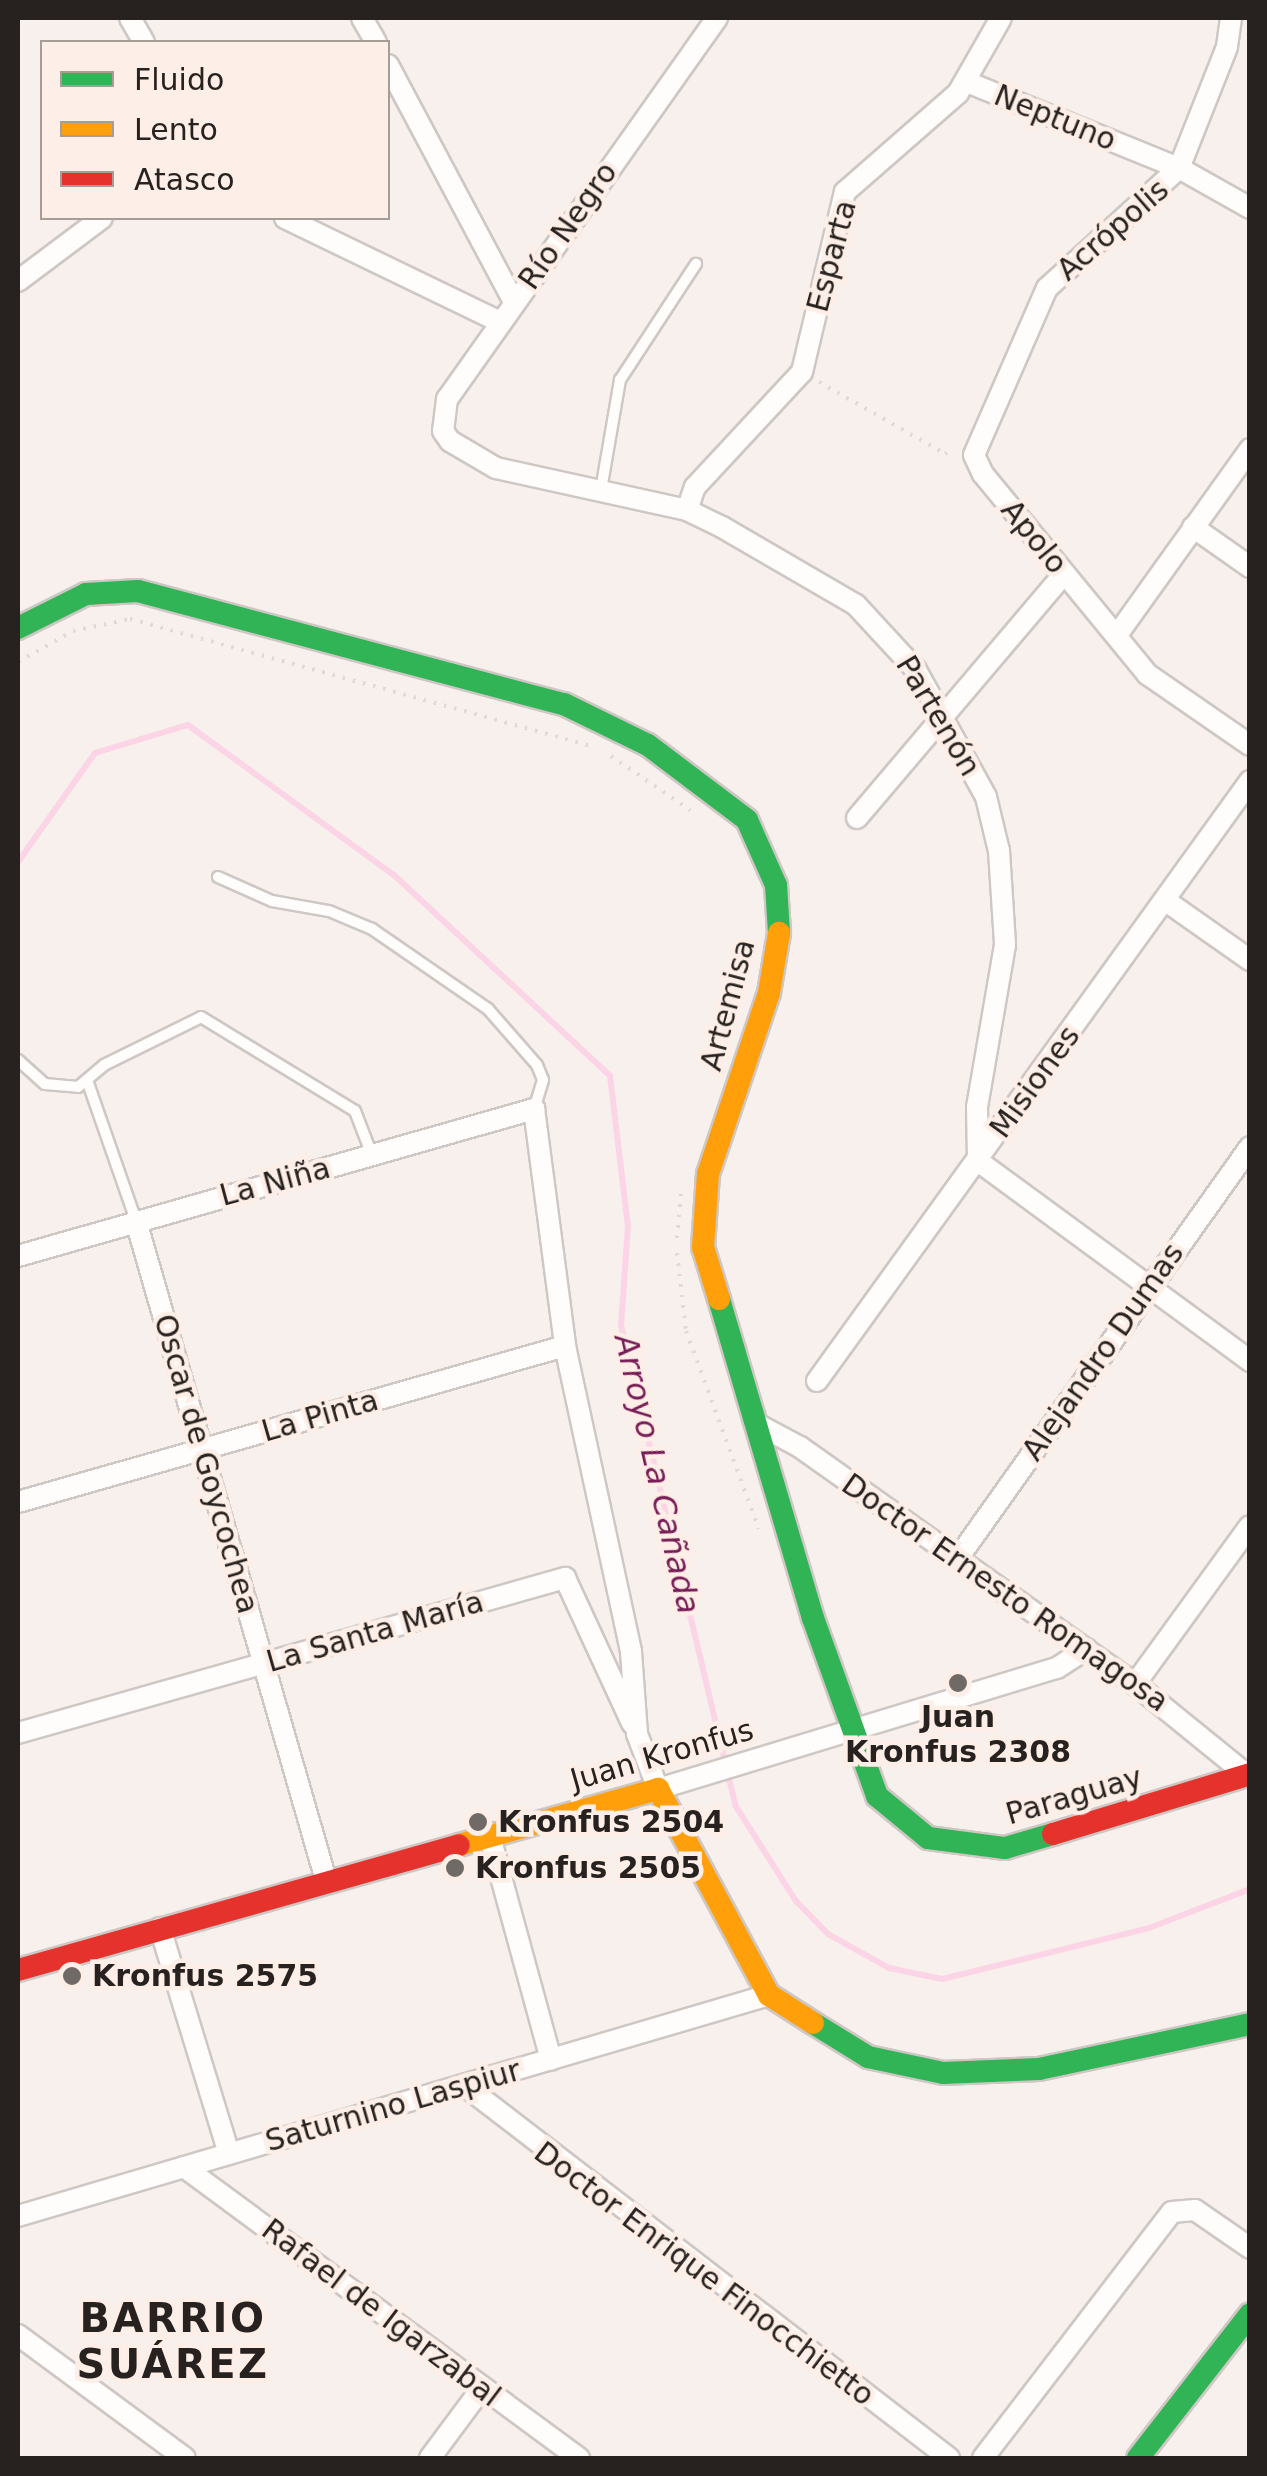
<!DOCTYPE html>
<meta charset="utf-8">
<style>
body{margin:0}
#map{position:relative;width:1267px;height:2476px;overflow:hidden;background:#f8f0ec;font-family:"DejaVu Sans",sans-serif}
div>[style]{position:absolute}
.stream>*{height:6px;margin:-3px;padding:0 3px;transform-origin:3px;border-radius:3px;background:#fbd5e6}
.path>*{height:4px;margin-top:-2px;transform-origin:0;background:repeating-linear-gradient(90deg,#dddad8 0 2.5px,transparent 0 10.5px)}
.roads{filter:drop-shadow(2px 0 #cec7c4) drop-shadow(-2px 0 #cec7c4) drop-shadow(0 2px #cec7c4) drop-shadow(0 -2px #cec7c4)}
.lane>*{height:10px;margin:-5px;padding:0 5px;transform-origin:5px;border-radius:5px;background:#fefdfc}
.street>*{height:20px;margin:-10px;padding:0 10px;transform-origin:10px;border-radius:10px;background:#fefdfc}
.fast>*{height:22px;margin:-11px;padding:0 11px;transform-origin:11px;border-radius:11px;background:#30b455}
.slow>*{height:22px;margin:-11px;padding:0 11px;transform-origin:11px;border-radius:11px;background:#ff9f0a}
.jam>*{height:22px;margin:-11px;padding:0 11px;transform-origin:11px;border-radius:11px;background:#e5322d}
.dots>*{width:28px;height:28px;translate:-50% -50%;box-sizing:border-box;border:5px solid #fdefe7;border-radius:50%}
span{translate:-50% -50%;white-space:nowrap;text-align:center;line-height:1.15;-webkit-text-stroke:9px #fdefe7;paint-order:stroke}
.street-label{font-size:30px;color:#27221f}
.poi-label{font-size:30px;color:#27221f;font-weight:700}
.left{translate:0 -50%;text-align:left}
.water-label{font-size:32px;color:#771c56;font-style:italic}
.district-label{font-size:40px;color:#27221f;font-weight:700;letter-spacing:2.5px}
.frame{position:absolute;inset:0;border:20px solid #27221f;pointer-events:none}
.legend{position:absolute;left:40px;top:40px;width:350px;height:180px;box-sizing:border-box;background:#fdefe7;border:2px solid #a79d97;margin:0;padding:12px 18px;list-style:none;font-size:30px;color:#27221f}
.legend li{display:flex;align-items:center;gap:20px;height:50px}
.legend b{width:50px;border:2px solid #a79d97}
</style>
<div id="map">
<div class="stream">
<div style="left:18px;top:862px;width:133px;rotate:-54.8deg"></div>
<div style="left:95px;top:753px;width:97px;rotate:-16.8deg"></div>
<div style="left:188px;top:725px;width:255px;rotate:36.1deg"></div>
<div style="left:394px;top:875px;width:295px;rotate:42.9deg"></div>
<div style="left:610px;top:1076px;width:151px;rotate:83.2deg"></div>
<div style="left:628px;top:1226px;width:99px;rotate:94deg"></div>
<div style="left:621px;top:1325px;width:493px;rotate:76.6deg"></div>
<div style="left:735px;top:1805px;width:114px;rotate:57.6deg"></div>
<div style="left:796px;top:1901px;width:46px;rotate:45.9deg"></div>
<div style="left:828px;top:1934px;width:70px;rotate:29.1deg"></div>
<div style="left:889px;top:1968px;width:54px;rotate:11.7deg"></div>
<div style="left:942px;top:1979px;width:213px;rotate:-13.8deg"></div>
<div style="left:1149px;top:1928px;width:108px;rotate:-21.1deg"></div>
</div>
<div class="path">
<div style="left:819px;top:382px;width:145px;rotate:29.7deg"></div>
<div style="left:945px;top:454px;width:10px;rotate:-37deg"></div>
<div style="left:18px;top:662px;width:63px;rotate:-29.4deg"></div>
<div style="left:73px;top:631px;width:58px;rotate:-11.9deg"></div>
<div style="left:130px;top:619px;width:476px;rotate:15.4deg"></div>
<div style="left:611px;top:756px;width:96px;rotate:34.4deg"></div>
<div style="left:677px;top:1238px;width:45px;rotate:-84.9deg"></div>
<div style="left:677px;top:1253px;width:79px;rotate:83.4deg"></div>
<div style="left:686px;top:1331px;width:211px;rotate:69.8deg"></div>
</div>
<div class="roads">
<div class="lane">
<div style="left:601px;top:490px;width:112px;rotate:-80.2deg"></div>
<div style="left:620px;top:380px;width:139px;rotate:-56.8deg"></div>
<div style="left:218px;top:877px;width:59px;rotate:24deg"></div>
<div style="left:272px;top:901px;width:58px;rotate:10deg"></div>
<div style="left:329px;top:911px;width:47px;rotate:22.7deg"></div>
<div style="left:372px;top:929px;width:141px;rotate:34.6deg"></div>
<div style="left:488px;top:1009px;width:74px;rotate:48.8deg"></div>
<div style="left:537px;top:1065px;width:16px;rotate:68deg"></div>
<div style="left:543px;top:1080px;width:30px;rotate:107deg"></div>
<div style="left:18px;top:1060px;width:36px;rotate:42deg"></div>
<div style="left:45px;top:1084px;width:33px;rotate:5deg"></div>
<div style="left:78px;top:1087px;width:34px;rotate:-40deg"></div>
<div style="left:104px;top:1065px;width:108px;rotate:-26.3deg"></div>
<div style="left:201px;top:1017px;width:180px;rotate:31.4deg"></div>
<div style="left:355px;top:1111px;width:47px;rotate:68.9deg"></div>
<div style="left:87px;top:1080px;width:149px;rotate:70.8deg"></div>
</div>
<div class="street">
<div style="left:130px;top:18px;width:28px;rotate:60deg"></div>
<div style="left:362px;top:18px;width:28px;rotate:60deg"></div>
<div style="left:717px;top:18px;width:467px;rotate:125.3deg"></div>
<div style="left:447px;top:399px;width:32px;rotate:97deg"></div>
<div style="left:443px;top:431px;width:12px;rotate:55deg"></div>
<div style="left:450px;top:441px;width:53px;rotate:30.4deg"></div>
<div style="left:496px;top:468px;width:196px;rotate:12.4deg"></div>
<div style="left:687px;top:510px;width:39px;rotate:26deg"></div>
<div style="left:722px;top:527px;width:155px;rotate:30.2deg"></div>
<div style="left:856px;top:605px;width:88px;rotate:47.3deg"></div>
<div style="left:916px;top:670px;width:145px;rotate:61.1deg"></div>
<div style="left:986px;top:797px;width:56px;rotate:76.5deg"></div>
<div style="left:999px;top:851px;width:94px;rotate:86.3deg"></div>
<div style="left:1005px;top:945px;width:164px;rotate:99.8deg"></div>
<div style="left:977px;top:1107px;width:54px;rotate:88.9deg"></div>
<div style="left:1231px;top:18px;width:29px;rotate:98deg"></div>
<div style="left:1227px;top:47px;width:130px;rotate:111.6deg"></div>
<div style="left:1179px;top:168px;width:178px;rotate:137.7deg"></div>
<div style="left:1047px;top:288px;width:182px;rotate:113.6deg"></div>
<div style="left:974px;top:455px;width:21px;rotate:65deg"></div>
<div style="left:983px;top:474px;width:259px;rotate:50.6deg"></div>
<div style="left:1147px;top:674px;width:125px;rotate:34.6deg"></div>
<div style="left:388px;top:65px;width:268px;rotate:62deg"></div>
<div style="left:967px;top:82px;width:229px;rotate:22.1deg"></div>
<div style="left:1179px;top:168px;width:81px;rotate:29.4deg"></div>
<div style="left:285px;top:218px;width:239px;rotate:25.8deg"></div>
<div style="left:18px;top:281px;width:105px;rotate:-36.9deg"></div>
<div style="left:687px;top:510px;width:24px;rotate:-71deg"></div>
<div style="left:695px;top:487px;width:157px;rotate:-47.1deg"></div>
<div style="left:802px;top:372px;width:185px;rotate:-76.6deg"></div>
<div style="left:845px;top:192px;width:150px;rotate:-41.2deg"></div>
<div style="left:958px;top:93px;width:86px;rotate:-60.2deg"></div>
<div style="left:1193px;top:527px;width:70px;rotate:35.1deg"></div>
<div style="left:1117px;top:635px;width:229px;rotate:-54.4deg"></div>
<div style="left:857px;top:818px;width:320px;rotate:-49.7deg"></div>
<div style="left:1166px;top:901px;width:103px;rotate:35.1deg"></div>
<div style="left:978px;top:1161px;width:338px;rotate:36.3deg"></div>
<div style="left:136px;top:1221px;width:686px;rotate:73.92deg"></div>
<div style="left:18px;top:1256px;width:537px;rotate:-15.9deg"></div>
<div style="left:534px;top:1109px;width:239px;rotate:82.5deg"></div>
<div style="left:565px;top:1346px;width:313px;rotate:77.8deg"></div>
<div style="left:631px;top:1652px;width:82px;rotate:85.8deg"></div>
<div style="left:637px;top:1734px;width:59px;rotate:69.1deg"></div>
<div style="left:658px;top:1789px;width:417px;rotate:-16.9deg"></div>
<div style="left:1057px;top:1668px;width:35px;rotate:-33deg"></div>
<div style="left:817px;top:1381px;width:740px;rotate:-54.18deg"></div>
<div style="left:755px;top:1423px;width:51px;rotate:28.1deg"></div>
<div style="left:800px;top:1447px;width:410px;rotate:35.3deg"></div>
<div style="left:1135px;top:1684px;width:144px;rotate:39.1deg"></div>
<div style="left:18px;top:1502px;width:569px;rotate:-15.92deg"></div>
<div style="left:958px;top:1558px;width:504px;rotate:-54.61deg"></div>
<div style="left:1135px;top:1684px;width:195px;rotate:-54deg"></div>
<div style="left:18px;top:1733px;width:569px;rotate:-15.82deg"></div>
<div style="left:565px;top:1578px;width:160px;rotate:65.2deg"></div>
<div style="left:489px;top:1833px;width:235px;rotate:74.7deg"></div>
<div style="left:160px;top:1928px;width:236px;rotate:73deg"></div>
<div style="left:464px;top:2085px;width:612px;rotate:37.56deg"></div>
<div style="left:184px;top:2167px;width:491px;rotate:36.4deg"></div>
<div style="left:18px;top:2216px;width:783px;rotate:-16.4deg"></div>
<div style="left:18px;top:2335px;width:207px;rotate:36.4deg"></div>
<div style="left:430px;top:2458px;width:87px;rotate:-53.4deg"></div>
<div style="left:983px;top:2458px;width:310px;rotate:-52.5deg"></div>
<div style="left:1172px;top:2212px;width:23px;rotate:-5deg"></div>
<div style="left:1195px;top:2210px;width:67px;rotate:34.6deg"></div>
</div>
<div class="fast">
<div style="left:18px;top:628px;width:76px;rotate:-26.6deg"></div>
<div style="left:86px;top:594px;width:52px;rotate:-3.3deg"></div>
<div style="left:138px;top:591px;width:441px;rotate:14.9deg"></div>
<div style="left:564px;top:704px;width:93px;rotate:26deg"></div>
<div style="left:648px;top:745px;width:124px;rotate:37.1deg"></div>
<div style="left:747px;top:820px;width:71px;rotate:66deg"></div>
<div style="left:776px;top:885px;width:48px;rotate:86.4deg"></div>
<div style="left:719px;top:1299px;width:333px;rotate:73.6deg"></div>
<div style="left:813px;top:1618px;width:189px;rotate:70.2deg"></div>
<div style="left:877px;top:1796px;width:66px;rotate:39.5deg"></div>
<div style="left:928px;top:1838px;width:78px;rotate:7.4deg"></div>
<div style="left:1005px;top:1848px;width:50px;rotate:-16.3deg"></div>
<div style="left:813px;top:2023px;width:65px;rotate:31.7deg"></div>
<div style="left:868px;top:2057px;width:77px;rotate:12deg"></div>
<div style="left:943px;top:2073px;width:96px;rotate:-2.4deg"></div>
<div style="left:1039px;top:2069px;width:216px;rotate:-12deg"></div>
<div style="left:1138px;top:2458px;width:182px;rotate:-52.1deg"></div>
</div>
<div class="slow">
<div style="left:719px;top:1299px;width:54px;rotate:-107.1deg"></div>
<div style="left:703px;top:1247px;width:73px;rotate:-86.1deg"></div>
<div style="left:708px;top:1174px;width:191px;rotate:-71.4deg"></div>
<div style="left:769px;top:993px;width:61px;rotate:-80.5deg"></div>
<div style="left:459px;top:1845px;width:207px;rotate:-15.7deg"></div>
<div style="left:658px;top:1789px;width:234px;rotate:61.7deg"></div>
<div style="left:769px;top:1995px;width:52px;rotate:32.5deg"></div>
</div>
<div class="jam">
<div style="left:1053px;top:1834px;width:206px;rotate:-16.9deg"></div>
<div style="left:18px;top:1970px;width:458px;rotate:-15.8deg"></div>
</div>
</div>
<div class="dots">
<div style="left:958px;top:1683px;background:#706a67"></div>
<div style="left:478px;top:1822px;background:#706a67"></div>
<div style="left:455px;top:1868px;background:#706a67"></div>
<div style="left:72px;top:1976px;background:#706a67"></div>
</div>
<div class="street-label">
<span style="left:1055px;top:118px;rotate:22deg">Neptuno</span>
<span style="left:568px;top:226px;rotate:-55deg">Río Negro</span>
<span style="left:1113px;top:230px;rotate:-41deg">Acrópolis</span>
<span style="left:832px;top:256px;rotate:-75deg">Esparta</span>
<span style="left:1034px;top:537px;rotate:51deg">Apolo</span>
<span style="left:938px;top:716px;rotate:59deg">Partenón</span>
<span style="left:728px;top:1005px;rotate:-75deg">Artemisa</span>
<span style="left:1035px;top:1082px;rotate:-54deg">Misiones</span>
<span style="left:275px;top:1182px;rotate:-15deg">La Niña</span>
<span style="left:1103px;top:1352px;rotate:-55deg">Alejandro Dumas</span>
<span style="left:320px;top:1416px;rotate:-16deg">La Pinta</span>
<span style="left:206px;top:1464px;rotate:74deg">Oscar de Goycochea</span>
<span style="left:1005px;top:1593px;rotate:35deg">Doctor Ernesto Romagosa</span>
<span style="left:375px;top:1632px;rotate:-16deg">La Santa María</span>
<span style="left:662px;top:1755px;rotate:-16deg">Juan Kronfus</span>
<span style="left:1074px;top:1796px;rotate:-16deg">Paraguay</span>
<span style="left:393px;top:2106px;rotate:-16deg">Saturnino Laspiur</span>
<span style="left:704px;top:2274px;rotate:37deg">Doctor Enrique Finocchietto</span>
<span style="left:381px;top:2313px;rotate:37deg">Rafael de Igarzabal</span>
</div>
<div class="poi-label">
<span style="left:958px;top:1734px">Juan<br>Kronfus 2308</span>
<span class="left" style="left:498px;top:1822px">Kronfus 2504</span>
<span class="left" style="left:475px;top:1868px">Kronfus 2505</span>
<span class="left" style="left:92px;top:1976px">Kronfus 2575</span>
</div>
<div class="water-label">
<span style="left:657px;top:1474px;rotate:77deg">Arroyo La Cañada</span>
</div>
<div class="district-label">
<span style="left:173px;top:2341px">BARRIO<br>SUÁREZ</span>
</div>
<div class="frame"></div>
<ul class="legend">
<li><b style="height:12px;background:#30b455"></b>Fluido</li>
<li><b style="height:12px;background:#ff9f0a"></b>Lento</li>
<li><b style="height:12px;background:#e5322d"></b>Atasco</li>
</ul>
</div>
